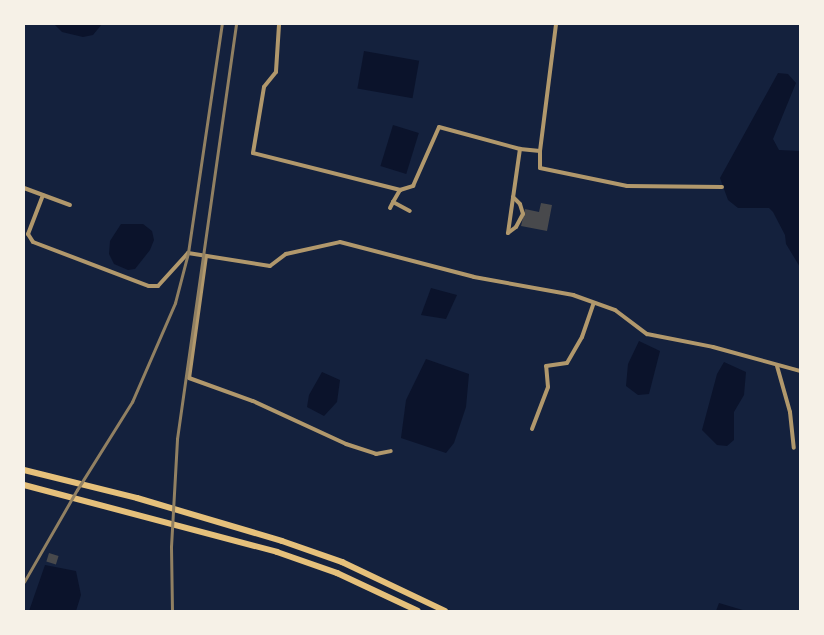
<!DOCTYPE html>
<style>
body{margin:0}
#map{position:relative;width:824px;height:635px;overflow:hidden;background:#14213d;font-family:Mulish,sans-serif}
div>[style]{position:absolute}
.water>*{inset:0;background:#0b132b;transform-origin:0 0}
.building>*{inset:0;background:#48494c;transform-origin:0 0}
.minor>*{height:4px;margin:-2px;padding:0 2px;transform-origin:2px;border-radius:2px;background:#b1986c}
.primary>*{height:6px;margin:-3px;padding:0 3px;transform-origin:3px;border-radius:3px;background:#e5c07b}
.rail>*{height:2.5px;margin:-1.25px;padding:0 1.25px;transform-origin:1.25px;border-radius:1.25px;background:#918062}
span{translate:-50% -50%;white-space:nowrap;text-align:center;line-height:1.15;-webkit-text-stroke:3px #f6f1e7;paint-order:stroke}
.frame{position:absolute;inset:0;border:25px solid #f6f1e7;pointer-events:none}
</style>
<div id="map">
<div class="water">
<div style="clip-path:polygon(54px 24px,102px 24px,93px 35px,83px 37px,62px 32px)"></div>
<div style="left:364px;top:51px;width:56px;height:38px;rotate:10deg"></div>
<div style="clip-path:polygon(778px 73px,788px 74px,796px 83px,773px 139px,779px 150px,800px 151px,800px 267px,786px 244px,785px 235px,773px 212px,769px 208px,738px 208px,728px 200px,720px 178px)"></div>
<div style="left:393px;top:125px;width:27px;height:43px;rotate:17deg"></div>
<div style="clip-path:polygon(121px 224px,143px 224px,152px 231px,154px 240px,150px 250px,135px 269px,128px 270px,114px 264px,109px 254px,110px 241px)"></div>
<div style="clip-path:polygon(431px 288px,457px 295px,446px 319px,421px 315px)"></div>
<div style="clip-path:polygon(639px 341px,660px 351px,649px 394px,638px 395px,626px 386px,628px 364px)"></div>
<div style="clip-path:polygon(426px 359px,469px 374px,466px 407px,454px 443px,446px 453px,401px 438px,406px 400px)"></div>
<div style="clip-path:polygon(724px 362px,746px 372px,744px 395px,734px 412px,734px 440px,727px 446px,717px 445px,702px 430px,717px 374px)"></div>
<div style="clip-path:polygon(322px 372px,340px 380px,337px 402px,324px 416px,307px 407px,309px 395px)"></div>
<div style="clip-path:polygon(45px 565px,76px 571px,81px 595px,76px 611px,29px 611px)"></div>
<div style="clip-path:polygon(719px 603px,746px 611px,716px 611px)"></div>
</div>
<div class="building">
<div style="clip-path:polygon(541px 203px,552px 205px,547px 231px,521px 226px,525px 209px,539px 212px)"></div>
<div style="left:49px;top:553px;width:10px;height:9px;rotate:17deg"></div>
</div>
<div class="minor">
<div style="left:279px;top:25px;width:47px;rotate:93.7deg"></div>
<div style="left:276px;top:72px;width:19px;rotate:129deg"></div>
<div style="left:264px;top:87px;width:67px;rotate:99.5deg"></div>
<div style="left:253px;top:153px;width:152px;rotate:14.1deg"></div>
<div style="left:400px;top:190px;width:14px;rotate:-17deg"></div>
<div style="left:413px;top:186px;width:64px;rotate:-66.2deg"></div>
<div style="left:439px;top:127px;width:84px;rotate:15.2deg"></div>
<div style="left:520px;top:149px;width:20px;rotate:6deg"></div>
<div style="left:540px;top:151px;width:128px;rotate:-82.8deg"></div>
<div style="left:540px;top:151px;width:17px;rotate:90deg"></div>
<div style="left:540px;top:168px;width:89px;rotate:11.7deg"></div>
<div style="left:627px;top:186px;width:95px;rotate:0.6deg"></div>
<div style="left:24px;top:188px;width:49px;rotate:20.3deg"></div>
<div style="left:400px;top:190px;width:14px;rotate:120deg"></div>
<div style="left:393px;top:202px;width:19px;rotate:28deg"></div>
<div style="left:43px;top:195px;width:42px;rotate:111deg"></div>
<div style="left:28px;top:234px;width:9px;rotate:58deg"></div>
<div style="left:33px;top:242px;width:124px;rotate:20.8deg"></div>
<div style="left:149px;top:286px;width:9px"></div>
<div style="left:158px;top:286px;width:45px;rotate:-47.7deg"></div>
<div style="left:188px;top:253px;width:83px;rotate:9deg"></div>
<div style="left:270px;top:266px;width:20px;rotate:-37deg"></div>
<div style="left:286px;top:254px;width:55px;rotate:-12.5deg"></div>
<div style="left:340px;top:242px;width:138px;rotate:14.6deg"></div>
<div style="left:474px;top:277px;width:101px;rotate:10.3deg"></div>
<div style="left:573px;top:295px;width:45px;rotate:19.7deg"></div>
<div style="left:615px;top:310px;width:40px;rotate:37deg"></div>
<div style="left:647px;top:334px;width:67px;rotate:11.1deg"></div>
<div style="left:713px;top:347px;width:90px;rotate:15.4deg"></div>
<div style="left:390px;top:208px;width:7px;rotate:-63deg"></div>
<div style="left:508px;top:233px;width:85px;rotate:-81.9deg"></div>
<div style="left:508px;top:233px;width:10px;rotate:-37deg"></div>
<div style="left:516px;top:227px;width:15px;rotate:-62deg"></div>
<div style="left:523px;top:214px;width:10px;rotate:-107deg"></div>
<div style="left:520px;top:204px;width:10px;rotate:-135deg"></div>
<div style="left:206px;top:256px;width:123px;rotate:97.9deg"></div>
<div style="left:189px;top:378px;width:68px;rotate:19.8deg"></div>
<div style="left:253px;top:401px;width:102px;rotate:24.8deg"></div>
<div style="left:346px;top:444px;width:32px;rotate:18deg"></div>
<div style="left:376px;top:454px;width:15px;rotate:-11deg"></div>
<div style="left:777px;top:366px;width:48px;rotate:74.2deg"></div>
<div style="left:790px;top:412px;width:36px;rotate:84deg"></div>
<div style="left:532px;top:429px;width:45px;rotate:-69.1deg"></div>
<div style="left:548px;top:387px;width:21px;rotate:-95deg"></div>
<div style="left:546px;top:366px;width:21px;rotate:-8deg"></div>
<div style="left:567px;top:363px;width:30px;rotate:-60deg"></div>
<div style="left:582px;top:337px;width:36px;rotate:-71deg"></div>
</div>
<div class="primary">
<div style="left:24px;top:470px;width:116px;rotate:13.9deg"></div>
<div style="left:137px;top:498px;width:151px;rotate:16.5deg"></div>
<div style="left:282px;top:541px;width:64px;rotate:19.3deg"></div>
<div style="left:342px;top:562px;width:114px;rotate:25.4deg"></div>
<div style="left:24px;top:485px;width:262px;rotate:14.8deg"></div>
<div style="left:277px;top:552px;width:64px;rotate:19.3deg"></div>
<div style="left:337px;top:573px;width:89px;rotate:25.1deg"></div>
</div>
<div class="rail">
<div style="left:24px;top:582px;width:106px;rotate:-60.1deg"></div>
<div style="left:77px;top:490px;width:104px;rotate:-58deg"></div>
<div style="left:132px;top:402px;width:108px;rotate:-66.5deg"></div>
<div style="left:175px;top:303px;width:52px;rotate:-75.4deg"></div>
<div style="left:188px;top:253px;width:232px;rotate:-81.6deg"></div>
<div style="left:172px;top:611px;width:64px;rotate:-90.9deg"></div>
<div style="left:171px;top:547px;width:108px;rotate:-86.8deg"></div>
<div style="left:177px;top:439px;width:419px;rotate:-81.9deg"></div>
</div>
<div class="frame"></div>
</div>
